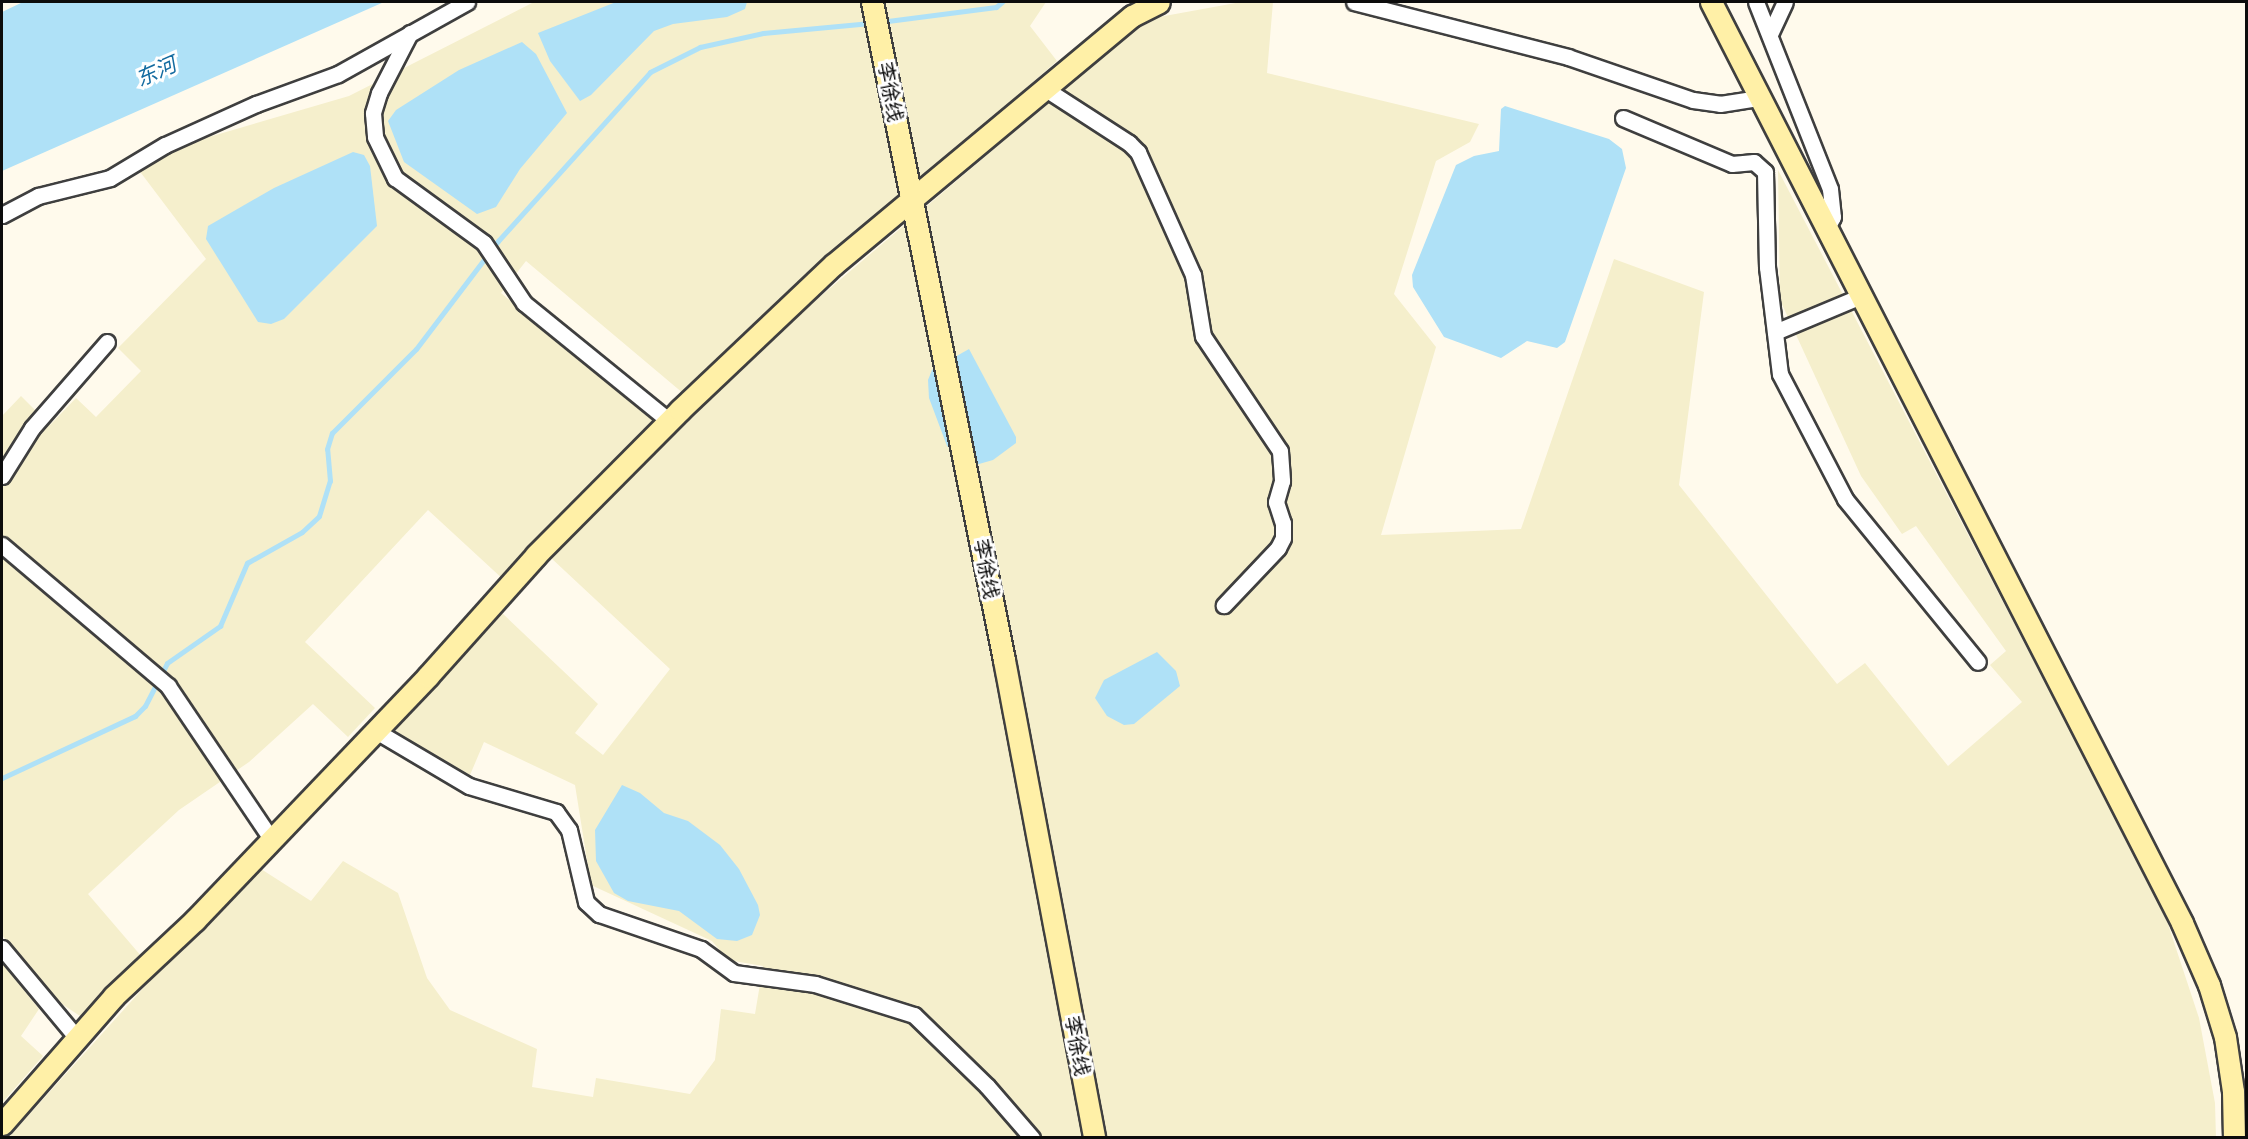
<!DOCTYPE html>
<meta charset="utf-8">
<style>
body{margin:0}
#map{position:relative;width:2248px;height:1139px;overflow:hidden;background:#fffaec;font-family:"Zilla Slab","Noto Sans SC",serif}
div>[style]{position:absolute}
.farmland>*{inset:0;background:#f5efcc}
.water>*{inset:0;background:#afe1f7}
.stream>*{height:5px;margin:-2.5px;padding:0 2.5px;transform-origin:2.5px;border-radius:2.5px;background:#afe1f7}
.roads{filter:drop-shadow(2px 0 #3f3f3f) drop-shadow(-2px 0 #3f3f3f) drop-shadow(0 2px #3f3f3f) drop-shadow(0 -2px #3f3f3f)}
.street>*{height:15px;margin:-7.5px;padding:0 7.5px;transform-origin:7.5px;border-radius:7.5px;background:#fff}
.secondary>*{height:21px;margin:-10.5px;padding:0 10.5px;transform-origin:10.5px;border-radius:10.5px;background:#fff0a7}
span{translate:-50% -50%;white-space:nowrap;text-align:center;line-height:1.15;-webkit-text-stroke:6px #fff;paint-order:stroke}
.street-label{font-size:20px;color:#0c0c0c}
.water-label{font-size:21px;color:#136ba0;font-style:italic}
.frame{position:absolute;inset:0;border:3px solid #0c0c0c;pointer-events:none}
</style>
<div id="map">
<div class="farmland">
<div style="clip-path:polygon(534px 2px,1046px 2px,1030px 26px,1057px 61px,747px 331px,684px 394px,526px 261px,501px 293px,656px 423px,505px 581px,428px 510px,305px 642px,375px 708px,348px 737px,313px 704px,249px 762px,179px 810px,88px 894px,142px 957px,83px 1018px,56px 1000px,2px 935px,2px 416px,21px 396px,50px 425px,76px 398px,96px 417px,141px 371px,118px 348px,206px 259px,138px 169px,185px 144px,349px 96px)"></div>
<div style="clip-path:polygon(1241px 2px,1273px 2px,1267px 73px,1479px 124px,1470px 142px,1436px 161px,1394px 294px,1436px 347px,1381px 535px,1521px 529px,1614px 259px,1704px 292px,1679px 485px,1837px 684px,1865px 663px,1948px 766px,2022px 702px,1990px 665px,2006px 651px,1916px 526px,1902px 534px,1861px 476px,1780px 300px,1778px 170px,2163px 909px,2199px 1018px,2215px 1103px,2216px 1138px,8px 1138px,156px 974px,261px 869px,311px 901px,343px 861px,398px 893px,427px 978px,450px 1010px,537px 1049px,532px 1087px,593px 1097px,596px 1078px,690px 1094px,715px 1060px,721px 1009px,755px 1014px,763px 966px,728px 960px,712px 941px,591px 885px,575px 785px,484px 742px,470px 775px,396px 732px,397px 716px,501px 612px,598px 704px,575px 733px,603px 755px,670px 669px,550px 557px,762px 346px,1133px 31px,1159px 17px)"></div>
<div style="clip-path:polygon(2px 963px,39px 1009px,21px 1036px,43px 1056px,2px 1103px)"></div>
</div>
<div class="water">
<div style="clip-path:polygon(23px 2px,384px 2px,2px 171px,2px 12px)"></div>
<div style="clip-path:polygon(616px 2px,747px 2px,745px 9px,727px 17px,673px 24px,654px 31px,591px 95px,580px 101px,550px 61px,538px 33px)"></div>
<div style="clip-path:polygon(522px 42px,536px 54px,567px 113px,520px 169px,496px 207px,477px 214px,404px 162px,388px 121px,396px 110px,459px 70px)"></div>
<div style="clip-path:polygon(1505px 106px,1609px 139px,1622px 149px,1626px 168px,1565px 342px,1557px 348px,1527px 341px,1501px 358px,1444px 337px,1413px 287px,1412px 275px,1456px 165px,1474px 156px,1499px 151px,1501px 109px)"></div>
<div style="clip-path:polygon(353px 152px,364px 155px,370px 166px,377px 226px,284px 319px,271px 324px,258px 322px,206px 239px,208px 226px,274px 188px)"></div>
<div style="clip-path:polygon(969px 349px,1016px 437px,1016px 443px,993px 460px,972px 466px,947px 446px,929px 398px,928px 380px,932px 370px)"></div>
<div style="clip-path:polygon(1157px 652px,1176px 671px,1180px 686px,1134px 724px,1124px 725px,1107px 716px,1095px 698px,1104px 680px)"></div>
<div style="clip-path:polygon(622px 785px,640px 793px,664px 813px,688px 821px,720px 845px,739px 869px,758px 905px,760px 915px,752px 935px,737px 941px,717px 939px,679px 911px,628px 901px,614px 893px,596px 861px,595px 830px)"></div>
</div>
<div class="stream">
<div style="left:880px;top:22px;width:117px;rotate:-7.4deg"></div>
<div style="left:996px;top:7px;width:8px;rotate:-40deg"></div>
<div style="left:2px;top:778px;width:147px;rotate:-25deg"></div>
<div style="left:135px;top:716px;width:14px;rotate:-45deg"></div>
<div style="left:145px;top:706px;width:48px;rotate:-62.9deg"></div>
<div style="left:167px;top:663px;width:65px;rotate:-34.9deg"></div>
<div style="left:220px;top:626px;width:69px;rotate:-66.8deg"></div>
<div style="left:247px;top:563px;width:63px;rotate:-29.4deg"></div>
<div style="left:302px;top:532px;width:23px;rotate:-43deg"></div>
<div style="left:319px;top:516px;width:37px;rotate:-73deg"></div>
<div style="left:330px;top:481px;width:32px;rotate:-95deg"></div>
<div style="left:327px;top:449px;width:17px;rotate:-73deg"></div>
<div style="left:332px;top:433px;width:119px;rotate:-45deg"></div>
<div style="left:416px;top:349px;width:136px;rotate:-52.8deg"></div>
<div style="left:498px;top:241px;width:227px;rotate:-48deg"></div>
<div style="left:650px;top:72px;width:56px;rotate:-26.6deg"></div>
<div style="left:700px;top:47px;width:65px;rotate:-12.5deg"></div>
<div style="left:763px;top:33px;width:108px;rotate:-5.3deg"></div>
</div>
<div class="roads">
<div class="street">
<div style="left:1354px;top:2px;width:221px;rotate:14.4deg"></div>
<div style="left:1568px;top:57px;width:132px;rotate:19deg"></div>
<div style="left:1693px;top:100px;width:27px;rotate:8deg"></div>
<div style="left:1720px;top:104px;width:38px;rotate:-9deg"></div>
<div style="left:1756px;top:2px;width:201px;rotate:68.4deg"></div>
<div style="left:1830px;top:189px;width:28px;rotate:84deg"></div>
<div style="left:1833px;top:217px;width:14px;rotate:120deg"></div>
<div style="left:410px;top:33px;width:68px;rotate:117.3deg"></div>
<div style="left:379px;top:93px;width:21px;rotate:107deg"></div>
<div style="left:373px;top:113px;width:24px;rotate:85deg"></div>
<div style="left:375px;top:137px;width:46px;rotate:64deg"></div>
<div style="left:395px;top:178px;width:110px;rotate:36.1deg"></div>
<div style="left:484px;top:243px;width:72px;rotate:56.3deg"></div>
<div style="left:524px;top:303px;width:187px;rotate:39.1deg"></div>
<div style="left:1770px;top:34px;width:35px;rotate:-65deg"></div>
<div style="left:1044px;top:88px;width:101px;rotate:32.9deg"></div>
<div style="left:1129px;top:143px;width:13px;rotate:45deg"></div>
<div style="left:1138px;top:152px;width:135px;rotate:65.9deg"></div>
<div style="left:1193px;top:275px;width:62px;rotate:80.7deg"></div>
<div style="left:1203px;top:336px;width:138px;rotate:56.2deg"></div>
<div style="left:1280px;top:451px;width:30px;rotate:86deg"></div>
<div style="left:1282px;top:481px;width:22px;rotate:106deg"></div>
<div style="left:1276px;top:502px;width:22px;rotate:72deg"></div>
<div style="left:1283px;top:523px;width:15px;rotate:90deg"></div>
<div style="left:1283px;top:538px;width:11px;rotate:117deg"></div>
<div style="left:1278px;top:548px;width:79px;rotate:133.5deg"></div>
<div style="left:1623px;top:118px;width:118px;rotate:22.9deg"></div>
<div style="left:1732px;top:164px;width:22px;rotate:-5deg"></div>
<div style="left:1754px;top:162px;width:15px;rotate:42deg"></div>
<div style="left:1765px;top:172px;width:95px;rotate:88.8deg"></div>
<div style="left:1767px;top:267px;width:108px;rotate:83.1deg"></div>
<div style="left:1780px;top:374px;width:141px;rotate:62.5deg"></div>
<div style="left:1845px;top:499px;width:210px;rotate:50.8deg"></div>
<div style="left:2px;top:215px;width:41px;rotate:-27.8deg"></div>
<div style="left:38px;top:196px;width:74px;rotate:-14deg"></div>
<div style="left:110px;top:178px;width:64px;rotate:-31deg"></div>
<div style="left:165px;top:145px;width:100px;rotate:-24.3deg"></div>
<div style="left:256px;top:104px;width:87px;rotate:-20.1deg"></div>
<div style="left:338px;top:74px;width:148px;rotate:-29.2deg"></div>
<div style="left:1775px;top:332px;width:93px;rotate:-22.7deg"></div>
<div style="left:2px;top:476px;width:57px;rotate:-58deg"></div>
<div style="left:32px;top:428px;width:114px;rotate:-48.9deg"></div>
<div style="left:2px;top:545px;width:218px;rotate:40.3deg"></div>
<div style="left:168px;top:686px;width:186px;rotate:56deg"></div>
<div style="left:376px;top:731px;width:108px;rotate:30.6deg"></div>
<div style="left:469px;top:786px;width:91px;rotate:16.6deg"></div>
<div style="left:556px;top:812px;width:22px;rotate:54deg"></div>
<div style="left:569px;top:830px;width:74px;rotate:76.7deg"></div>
<div style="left:586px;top:902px;width:18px;rotate:43deg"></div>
<div style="left:599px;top:914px;width:108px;rotate:18.9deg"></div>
<div style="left:701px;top:949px;width:41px;rotate:36deg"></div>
<div style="left:734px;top:973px;width:82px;rotate:7.7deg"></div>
<div style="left:815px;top:984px;width:104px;rotate:17.4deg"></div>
<div style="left:914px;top:1015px;width:102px;rotate:44.2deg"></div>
<div style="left:987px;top:1086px;width:69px;rotate:49.1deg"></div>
<div style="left:2px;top:948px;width:117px;rotate:50.2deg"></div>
</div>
<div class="secondary">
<div style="left:872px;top:2px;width:671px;rotate:78.66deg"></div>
<div style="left:1004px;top:660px;width:486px;rotate:79.3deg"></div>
<div style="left:1711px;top:2px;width:1034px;rotate:62.91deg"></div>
<div style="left:2182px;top:923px;width:68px;rotate:66.5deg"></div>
<div style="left:2209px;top:985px;width:54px;rotate:72.9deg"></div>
<div style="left:2225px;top:1037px;width:55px;rotate:81.6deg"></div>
<div style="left:2233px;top:1091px;width:47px;rotate:88.8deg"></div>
<div style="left:2px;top:1124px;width:170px;rotate:-48.8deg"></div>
<div style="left:114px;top:996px;width:111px;rotate:-43.2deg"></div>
<div style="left:195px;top:920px;width:337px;rotate:-46.3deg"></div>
<div style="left:428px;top:676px;width:162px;rotate:-48.2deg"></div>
<div style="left:536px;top:555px;width:204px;rotate:-45.2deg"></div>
<div style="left:680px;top:410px;width:211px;rotate:-43.5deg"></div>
<div style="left:833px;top:265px;width:389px;rotate:-39.8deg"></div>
<div style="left:1132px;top:16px;width:30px;rotate:-27deg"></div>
</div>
</div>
<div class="street-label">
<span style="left:890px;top:92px;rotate:79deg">李徐线</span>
<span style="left:986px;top:569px;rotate:79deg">李徐线</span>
<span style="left:1077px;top:1046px;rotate:79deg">李徐线</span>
</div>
<div class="water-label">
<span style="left:156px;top:72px;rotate:-24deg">东河</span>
</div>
<div class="frame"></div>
</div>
